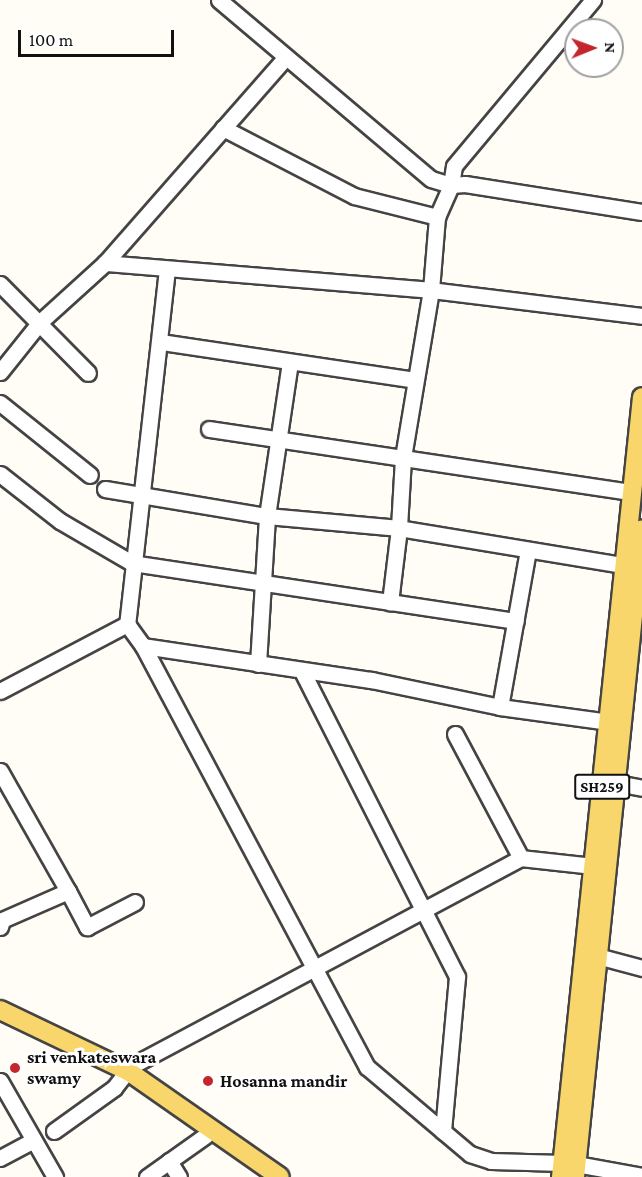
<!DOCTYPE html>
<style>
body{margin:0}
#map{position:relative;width:642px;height:1177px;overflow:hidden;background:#fffdf5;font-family:"Crimson Pro",serif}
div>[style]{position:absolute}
.roads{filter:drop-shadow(2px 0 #444) drop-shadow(-2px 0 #444) drop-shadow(0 2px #444) drop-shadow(0 -2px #444)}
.minor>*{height:15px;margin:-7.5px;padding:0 7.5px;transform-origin:7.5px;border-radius:7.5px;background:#fff}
.major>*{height:18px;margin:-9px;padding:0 9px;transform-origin:9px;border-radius:9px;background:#f9d66b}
.dots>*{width:16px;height:16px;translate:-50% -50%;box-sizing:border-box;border:3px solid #fff;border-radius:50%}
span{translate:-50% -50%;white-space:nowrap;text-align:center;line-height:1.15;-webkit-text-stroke:6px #fff;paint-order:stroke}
.shield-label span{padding:2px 4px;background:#fff;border:2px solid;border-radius:4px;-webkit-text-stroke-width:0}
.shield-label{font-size:16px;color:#111;font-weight:700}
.poi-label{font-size:18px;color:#111;font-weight:700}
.left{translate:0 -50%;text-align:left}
.north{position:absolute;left:564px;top:18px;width:60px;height:60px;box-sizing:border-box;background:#fff;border:2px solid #a0a0a0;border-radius:50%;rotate:89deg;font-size:16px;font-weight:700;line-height:24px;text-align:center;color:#111}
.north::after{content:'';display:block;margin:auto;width:21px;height:27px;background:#c4262e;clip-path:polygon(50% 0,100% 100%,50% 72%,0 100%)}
.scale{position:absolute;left:18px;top:30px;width:156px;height:27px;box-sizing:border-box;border:3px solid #111;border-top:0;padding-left:8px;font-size:18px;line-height:21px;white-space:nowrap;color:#111;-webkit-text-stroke:4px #fff;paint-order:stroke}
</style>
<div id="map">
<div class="roads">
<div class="minor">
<div style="left:219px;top:0;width:277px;rotate:40.2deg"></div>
<div style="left:431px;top:179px;width:21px;rotate:17deg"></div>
<div style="left:451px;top:185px;width:19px;rotate:-81deg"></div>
<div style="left:454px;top:166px;width:217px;rotate:-50.1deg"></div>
<div style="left:223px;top:128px;width:148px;rotate:27.4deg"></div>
<div style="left:354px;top:196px;width:86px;rotate:14.2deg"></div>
<div style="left:437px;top:217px;width:35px;rotate:-66deg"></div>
<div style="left:451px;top:185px;width:14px;rotate:-4deg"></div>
<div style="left:465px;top:184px;width:179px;rotate:9deg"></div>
<div style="left:437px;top:217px;width:73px;rotate:94.7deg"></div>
<div style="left:431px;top:290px;width:170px;rotate:99.5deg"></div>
<div style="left:403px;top:458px;width:70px;rotate:93.3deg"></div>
<div style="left:399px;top:528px;width:238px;rotate:9.4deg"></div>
<div style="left:105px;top:263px;width:327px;rotate:4.7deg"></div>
<div style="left:431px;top:290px;width:213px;rotate:7deg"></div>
<div style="left:167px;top:269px;width:357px;rotate:96.4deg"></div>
<div style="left:127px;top:624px;width:27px;rotate:54deg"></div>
<div style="left:143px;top:646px;width:231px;rotate:8.5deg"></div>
<div style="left:371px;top:680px;width:132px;rotate:11.8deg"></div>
<div style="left:0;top:284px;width:125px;rotate:45.3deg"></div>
<div style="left:161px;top:342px;width:256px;rotate:8.5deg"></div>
<div style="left:0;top:372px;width:64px;rotate:-51.3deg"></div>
<div style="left:40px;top:322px;width:88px;rotate:-42.2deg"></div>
<div style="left:105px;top:263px;width:271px;rotate:-48.7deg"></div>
<div style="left:0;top:403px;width:115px;rotate:38.7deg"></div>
<div style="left:209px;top:429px;width:427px;rotate:8.5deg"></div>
<div style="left:0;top:474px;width:76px;rotate:38.1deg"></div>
<div style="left:60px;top:521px;width:83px;rotate:30.3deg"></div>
<div style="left:132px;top:563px;width:388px;rotate:8.6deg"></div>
<div style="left:105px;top:489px;width:164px;rotate:9.5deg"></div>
<div style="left:267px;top:516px;width:133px;rotate:5.2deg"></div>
<div style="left:399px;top:528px;width:75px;rotate:96.9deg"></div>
<div style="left:528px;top:550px;width:159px;rotate:100.1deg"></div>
<div style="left:500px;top:707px;width:110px;rotate:7.8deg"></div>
<div style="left:143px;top:646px;width:477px;rotate:62deg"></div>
<div style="left:367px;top:1067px;width:135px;rotate:40.2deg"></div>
<div style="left:470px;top:1154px;width:22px;rotate:18deg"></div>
<div style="left:491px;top:1161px;width:72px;rotate:1.6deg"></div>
<div style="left:258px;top:664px;width:148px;rotate:-86.5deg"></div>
<div style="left:267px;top:516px;width:156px;rotate:-81.5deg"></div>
<div style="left:302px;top:671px;width:343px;rotate:63.1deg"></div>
<div style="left:457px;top:977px;width:155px;rotate:95.2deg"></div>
<div style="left:0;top:691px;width:144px;rotate:-27.8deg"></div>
<div style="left:455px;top:734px;width:140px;rotate:62deg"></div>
<div style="left:0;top:771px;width:138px;rotate:60.5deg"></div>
<div style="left:617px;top:783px;width:25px;rotate:11deg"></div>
<div style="left:0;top:927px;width:7px;rotate:-74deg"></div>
<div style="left:2px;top:920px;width:72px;rotate:-23.7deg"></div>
<div style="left:68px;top:891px;width:41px;rotate:62.2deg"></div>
<div style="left:87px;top:927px;width:54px;rotate:-27.5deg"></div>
<div style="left:597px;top:956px;width:47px;rotate:14.9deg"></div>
<div style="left:0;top:1081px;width:111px;rotate:60.2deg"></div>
<div style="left:54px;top:1131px;width:74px;rotate:-35.6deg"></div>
<div style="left:114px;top:1088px;width:28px;rotate:-52deg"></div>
<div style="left:131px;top:1066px;width:442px;rotate:-28.1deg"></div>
<div style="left:521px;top:858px;width:72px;rotate:6.3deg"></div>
<div style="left:0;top:1158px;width:38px;rotate:-28deg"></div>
<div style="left:169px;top:1161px;width:19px;rotate:58deg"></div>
<div style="left:576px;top:1164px;width:67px;rotate:10.3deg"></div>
<div style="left:147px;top:1177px;width:72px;rotate:-35.4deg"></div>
</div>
<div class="major">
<div style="left:0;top:1010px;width:142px;rotate:25.5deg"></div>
<div style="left:128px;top:1071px;width:185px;rotate:34.9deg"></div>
<div style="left:561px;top:1177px;width:784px;rotate:-84.07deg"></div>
<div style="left:575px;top:1177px;width:651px;rotate:-84.1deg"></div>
</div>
</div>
<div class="dots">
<div style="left:15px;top:1068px;background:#c4262e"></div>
<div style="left:208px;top:1081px;background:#c4262e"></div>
</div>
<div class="shield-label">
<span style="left:602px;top:787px">SH259</span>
</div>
<div class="poi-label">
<span class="left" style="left:27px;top:1068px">sri venkateswara<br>swamy</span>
<span class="left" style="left:220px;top:1081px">Hosanna mandir</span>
</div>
<div class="north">N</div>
<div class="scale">100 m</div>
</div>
